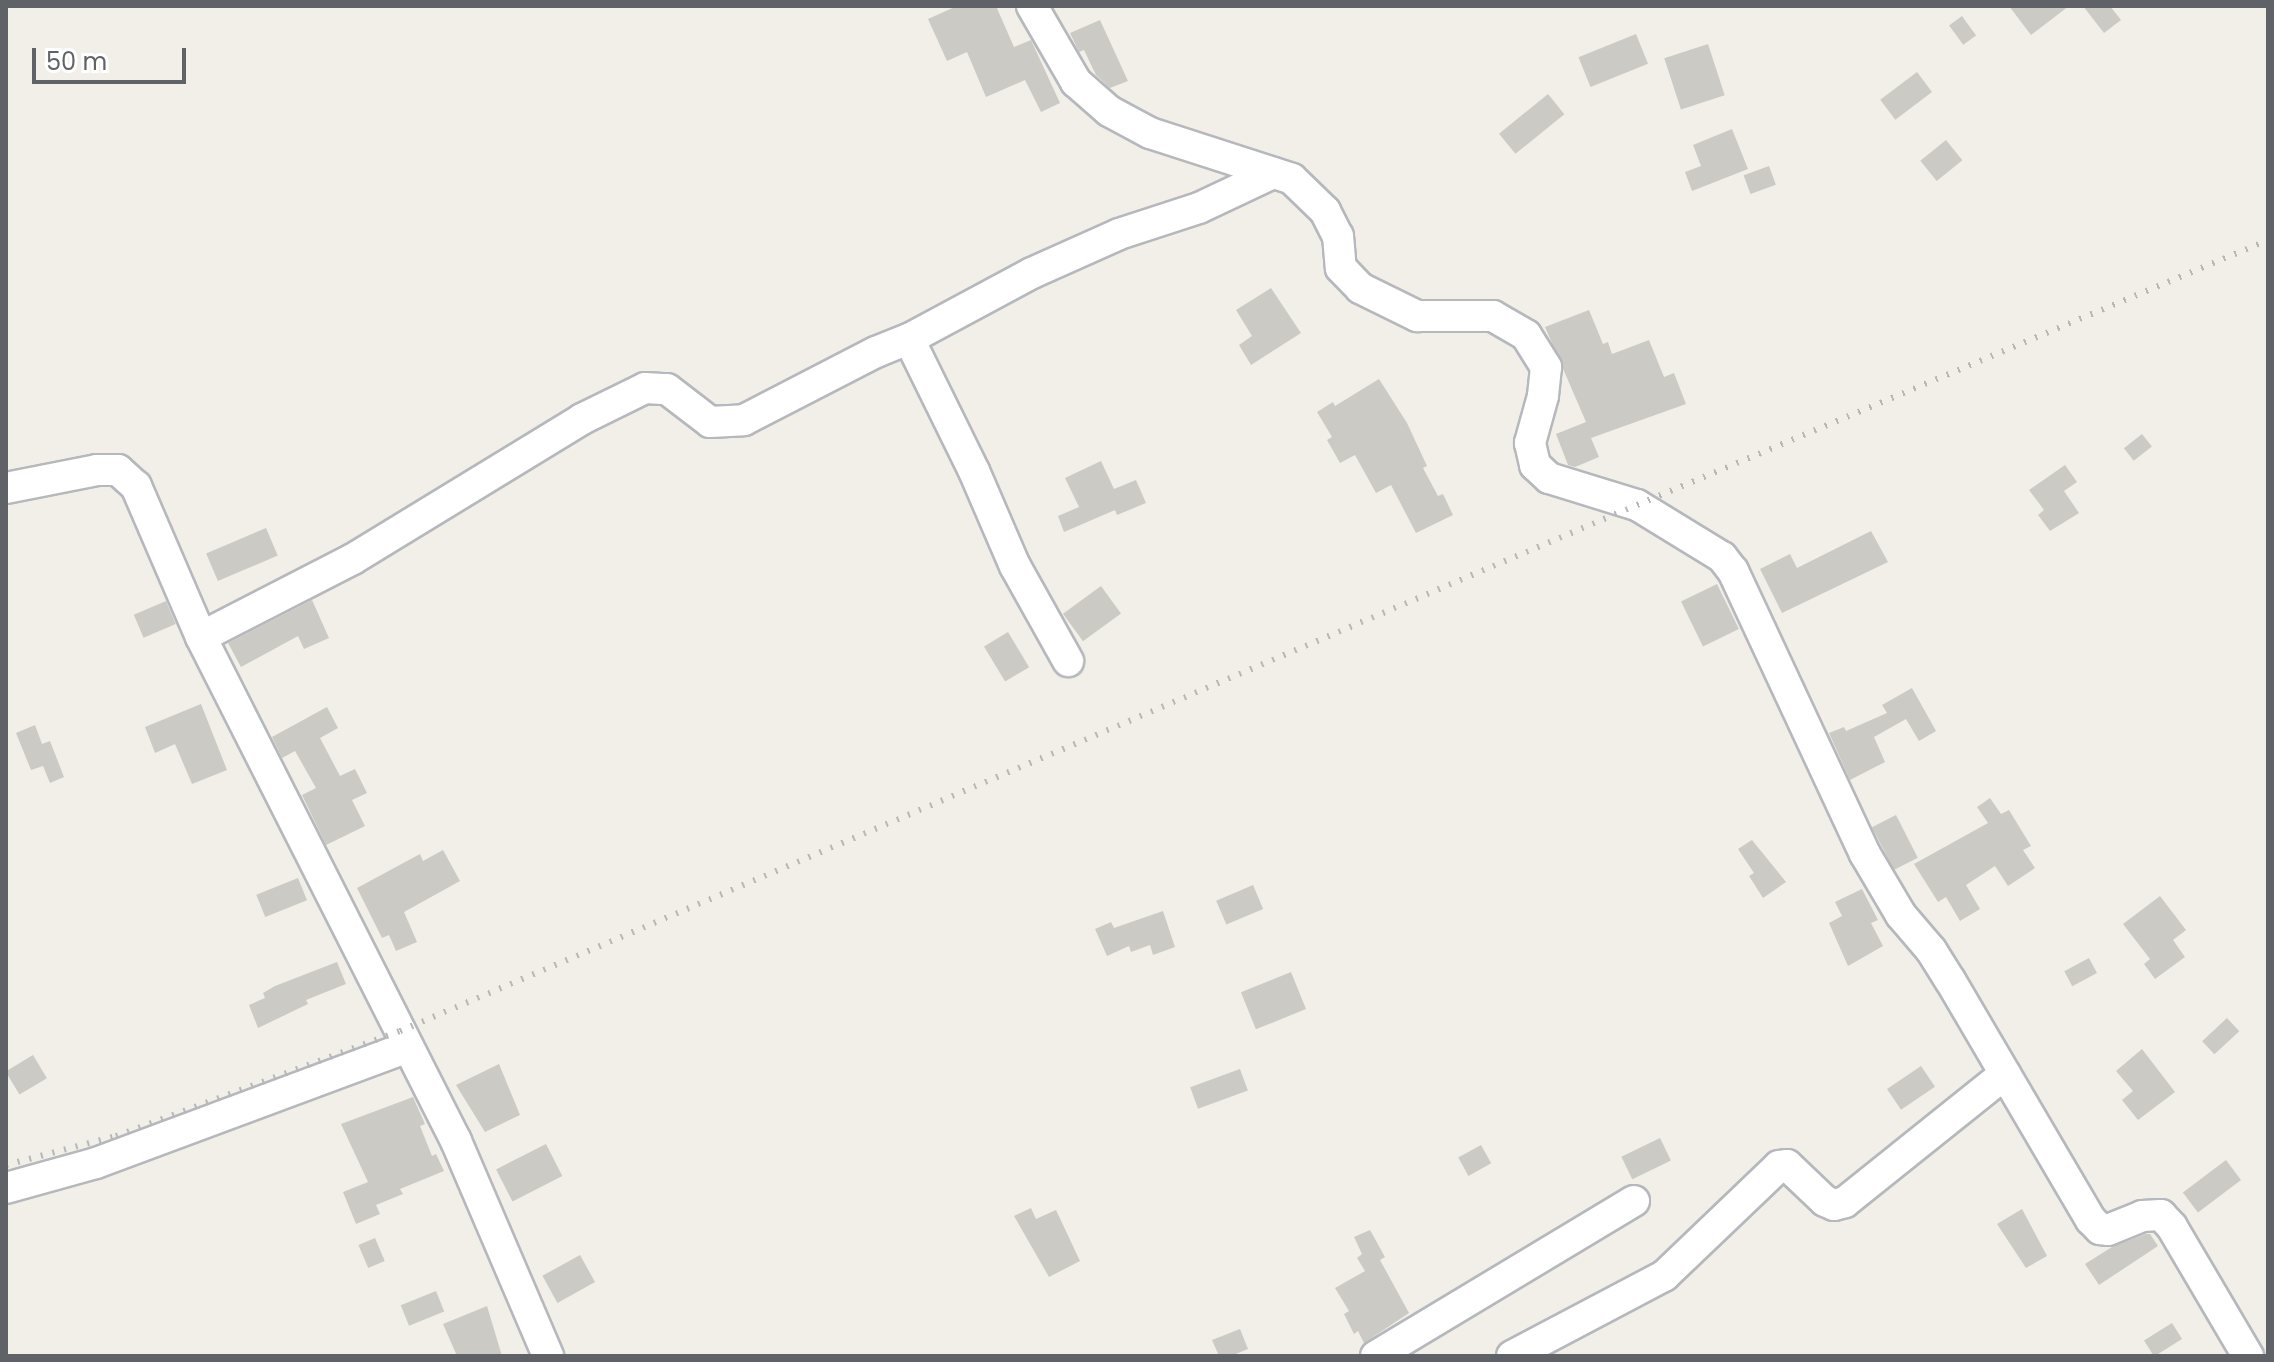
<!DOCTYPE html>
<style>
body{margin:0}
#map{position:relative;width:2274px;height:1362px;overflow:hidden;background:#f1efe8;font-family:Poppins,sans-serif}
div>[style]{position:absolute}
.building>*{inset:0;background:#cccac5;transform-origin:0 0}
.roads{filter:drop-shadow(2px 0 #b5b8bc) drop-shadow(-2px 0 #b5b8bc) drop-shadow(0 2px #b5b8bc) drop-shadow(0 -2px #b5b8bc)}
.minor>*{height:30px;margin:-15px;padding:0 15px;transform-origin:15px;border-radius:15px;background:#fff}
.rail>*{height:6px;margin-top:-3px;transform-origin:0;background:repeating-linear-gradient(90deg,#b6b7b8 0 2px,transparent 0 12px)}
span{translate:-50% -50%;white-space:nowrap;text-align:center;line-height:1.15;-webkit-text-stroke:8px #fff;paint-order:stroke}
.frame{position:absolute;inset:0;border:8px solid #5f6368;pointer-events:none}
.scale{position:absolute;left:32px;top:48px;width:154px;height:36px;box-sizing:border-box;border:4px solid #5f6368;border-top:0;padding-left:10px;font-size:24px;line-height:28px;white-space:nowrap;color:#5f6368;-webkit-text-stroke:6px #fff;paint-order:stroke}
</style>
<div id="map">
<div class="building">
<div style="clip-path:polygon(957px 6px,996px 6px,1014px 47px,1031px 40px,1060px 103px,1041px 112px,1025px 80px,986px 97px,967px 52px,947px 61px,928px 19px)"></div>
<div style="clip-path:polygon(2009px 6px,2069px 6px,2031px 35px)"></div>
<div style="clip-path:polygon(2083px 6px,2110px 6px,2121px 20px,2104px 33px)"></div>
<div style="left:1962px;top:16px;width:24px;height:16px;rotate:54deg"></div>
<div style="clip-path:polygon(1100px 20px,1128px 81px,1110px 88px,1096px 75px,1084px 50px,1079px 52px,1070px 33px)"></div>
<div style="left:1636px;top:34px;width:32px;height:62px;rotate:68deg"></div>
<div style="left:1708px;top:44px;width:54px;height:46px;rotate:72deg"></div>
<div style="left:1917px;top:72px;width:25px;height:46px;rotate:53deg"></div>
<div style="left:1548px;top:94px;width:26px;height:63px;rotate:51deg"></div>
<div style="clip-path:polygon(1732px 129px,1748px 169px,1692px 191px,1685px 172px,1701px 166px,1693px 145px)"></div>
<div style="left:1946px;top:140px;width:26px;height:33px;rotate:51deg"></div>
<div style="left:1769px;top:166px;width:20px;height:27px;rotate:70deg"></div>
<div style="clip-path:polygon(1271px 288px,1301px 333px,1251px 365px,1239px 345px,1252px 336px,1236px 310px)"></div>
<div style="clip-path:polygon(1589px 310px,1603px 344px,1608px 342px,1612px 354px,1649px 340px,1664px 377px,1674px 373px,1686px 404px,1591px 438px,1599px 457px,1575px 467px,1568px 465px,1556px 434px,1586px 422px,1545px 327px)"></div>
<div style="clip-path:polygon(1379px 379px,1407px 423px,1427px 466px,1423px 468px,1438px 496px,1443px 494px,1453px 515px,1416px 533px,1391px 485px,1376px 493px,1355px 455px,1340px 463px,1327px 440px,1332px 437px,1317px 412px,1333px 402px,1335px 406px)"></div>
<div style="left:2142px;top:434px;width:16px;height:23px;rotate:52deg"></div>
<div style="clip-path:polygon(1101px 461px,1114px 489px,1136px 480px,1146px 503px,1117px 515px,1115px 510px,1064px 532px,1058px 516px,1079px 507px,1065px 478px)"></div>
<div style="clip-path:polygon(2065px 465px,2077px 482px,2064px 491px,2079px 513px,2050px 531px,2038px 515px,2044px 510px,2029px 490px)"></div>
<div style="left:266px;top:528px;width:30px;height:65px;rotate:67deg"></div>
<div style="clip-path:polygon(1871px 531px,1888px 562px,1782px 613px,1760px 569px,1790px 554px,1797px 568px)"></div>
<div style="left:1717px;top:584px;width:50px;height:40px;rotate:64deg"></div>
<div style="left:1101px;top:586px;width:34px;height:47px;rotate:54deg"></div>
<div style="clip-path:polygon(312px 600px,329px 638px,304px 649px,298px 636px,241px 667px,228px 643px)"></div>
<div style="left:166px;top:601px;width:25px;height:35px;rotate:67deg"></div>
<div style="left:1008px;top:632px;width:41px;height:28px;rotate:59deg"></div>
<div style="clip-path:polygon(1912px 688px,1936px 731px,1919px 741px,1906px 719px,1874px 737px,1885px 762px,1850px 780px,1829px 733px,1844px 727px,1846px 731px,1887px 713px,1882px 705px)"></div>
<div style="clip-path:polygon(201px 704px,227px 770px,192px 784px,175px 744px,155px 753px,145px 727px)"></div>
<div style="clip-path:polygon(327px 707px,338px 728px,320px 738px,340px 776px,355px 769px,367px 793px,352px 800px,365px 826px,326px 845px,302px 795px,316px 788px,295px 751px,282px 758px,272px 737px)"></div>
<div style="clip-path:polygon(35px 725px,42px 744px,50px 741px,64px 777px,50px 783px,43px 766px,31px 770px,16px 733px)"></div>
<div style="clip-path:polygon(1990px 798px,2001px 814px,2009px 810px,2031px 846px,2023px 850px,2035px 868px,2008px 886px,1995px 866px,1966px 885px,1980px 909px,1960px 921px,1946px 897px,1938px 902px,1914px 864px,1988px 823px,1977px 807px)"></div>
<div style="left:1896px;top:815px;width:48px;height:27px;rotate:63deg"></div>
<div style="clip-path:polygon(1752px 840px,1786px 882px,1763px 898px,1749px 876px,1754px 873px,1738px 849px)"></div>
<div style="clip-path:polygon(443px 850px,460px 881px,404px 912px,417px 942px,396px 951px,389px 935px,382px 938px,357px 888px,420px 854px,423px 861px)"></div>
<div style="left:298px;top:878px;width:24px;height:45px;rotate:68deg"></div>
<div style="left:1253px;top:885px;width:26px;height:40px;rotate:67deg"></div>
<div style="clip-path:polygon(1862px 889px,1878px 920px,1871px 923px,1883px 946px,1848px 966px,1829px 923px,1842px 916px,1835px 902px)"></div>
<div style="clip-path:polygon(2160px 896px,2186px 930px,2173px 940px,2185px 957px,2155px 979px,2144px 964px,2150px 959px,2123px 924px)"></div>
<div style="clip-path:polygon(1163px 911px,1175px 947px,1153px 955px,1150px 945px,1131px 952px,1129px 946px,1107px 956px,1095px 929px,1111px 922px,1114px 928px)"></div>
<div style="left:2089px;top:958px;width:17px;height:28px;rotate:62deg"></div>
<div style="clip-path:polygon(337px 962px,346px 984px,306px 1000px,308px 1004px,258px 1028px,249px 1005px,265px 998px,263px 993px,275px 986px)"></div>
<div style="left:1291px;top:972px;width:40px;height:54px;rotate:68deg"></div>
<div style="left:2227px;top:1018px;width:18px;height:34px;rotate:47deg"></div>
<div style="clip-path:polygon(2142px 1049px,2175px 1092px,2138px 1120px,2122px 1100px,2133px 1091px,2116px 1071px)"></div>
<div style="left:33px;top:1055px;width:27px;height:32px;rotate:59deg"></div>
<div style="clip-path:polygon(499px 1064px,520px 1115px,485px 1132px,456px 1085px)"></div>
<div style="left:1921px;top:1066px;width:25px;height:41px;rotate:56deg"></div>
<div style="left:1240px;top:1069px;width:23px;height:53px;rotate:70deg"></div>
<div style="clip-path:polygon(413px 1097px,425px 1124px,420px 1126px,432px 1156px,436px 1154px,444px 1171px,400px 1189px,403px 1194px,376px 1205px,380px 1214px,356px 1224px,343px 1192px,368px 1182px,341px 1124px)"></div>
<div style="left:1660px;top:1138px;width:25px;height:43px;rotate:64deg"></div>
<div style="left:546px;top:1144px;width:36px;height:56px;rotate:63deg"></div>
<div style="left:1481px;top:1145px;width:21px;height:26px;rotate:61deg"></div>
<div style="left:2226px;top:1160px;width:25px;height:54px;rotate:53deg"></div>
<div style="clip-path:polygon(1031px 1208px,1036px 1219px,1056px 1210px,1080px 1261px,1049px 1277px,1014px 1216px)"></div>
<div style="clip-path:polygon(2022px 1209px,2047px 1256px,2026px 1268px,1997px 1224px)"></div>
<div style="clip-path:polygon(1370px 1230px,1385px 1257px,1380px 1260px,1409px 1313px,1364px 1343px,1358px 1331px,1354px 1334px,1344px 1314px,1349px 1311px,1335px 1288px,1365px 1271px,1357px 1258px,1362px 1254px,1354px 1237px)"></div>
<div style="clip-path:polygon(2146px 1234px,2150px 1234px,2158px 1246px,2099px 1285px,2085px 1264px,2112px 1247px)"></div>
<div style="left:375px;top:1238px;width:25px;height:18px;rotate:67deg"></div>
<div style="left:580px;top:1255px;width:31px;height:43px;rotate:61deg"></div>
<div style="left:436px;top:1291px;width:22px;height:38px;rotate:68deg"></div>
<div style="clip-path:polygon(487px 1306px,502px 1356px,457px 1356px,443px 1324px)"></div>
<div style="left:2172px;top:1323px;width:19px;height:33px;rotate:58deg"></div>
<div style="clip-path:polygon(1240px 1329px,1248px 1349px,1231px 1356px,1219px 1356px,1212px 1340px)"></div>
</div>
<div class="roads">
<div class="minor">
<div style="left:1032px;top:6px;width:88px;rotate:59.9deg"></div>
<div style="left:1076px;top:82px;width:44px;rotate:41.3deg"></div>
<div style="left:1109px;top:111px;width:47px;rotate:28.2deg"></div>
<div style="left:1150px;top:133px;width:149px;rotate:17.9deg"></div>
<div style="left:1292px;top:179px;width:46px;rotate:44.1deg"></div>
<div style="left:1325px;top:211px;width:28px;rotate:63deg"></div>
<div style="left:1338px;top:236px;width:32px;rotate:85deg"></div>
<div style="left:1341px;top:268px;width:28px;rotate:46deg"></div>
<div style="left:1360px;top:288px;width:64px;rotate:26.2deg"></div>
<div style="left:1417px;top:316px;width:76px"></div>
<div style="left:1493px;top:316px;width:38px;rotate:30deg"></div>
<div style="left:1526px;top:335px;width:38px;rotate:58deg"></div>
<div style="left:1546px;top:367px;width:29px;rotate:96deg"></div>
<div style="left:1543px;top:396px;width:49px;rotate:105.5deg"></div>
<div style="left:1530px;top:443px;width:23px;rotate:77deg"></div>
<div style="left:1535px;top:465px;width:19px;rotate:43deg"></div>
<div style="left:1549px;top:478px;width:92px;rotate:17.1deg"></div>
<div style="left:1637px;top:505px;width:100px;rotate:31.5deg"></div>
<div style="left:1722px;top:557px;width:18px;rotate:52deg"></div>
<div style="left:1733px;top:571px;width:312px;rotate:65deg"></div>
<div style="left:1865px;top:854px;width:71px;rotate:59.5deg"></div>
<div style="left:1901px;top:915px;width:46px;rotate:49.4deg"></div>
<div style="left:1931px;top:950px;width:36px;rotate:58deg"></div>
<div style="left:1950px;top:980px;width:278px;rotate:59.6deg"></div>
<div style="left:2091px;top:1220px;width:13px;rotate:45deg"></div>
<div style="left:2100px;top:1229px;width:8px;rotate:7deg"></div>
<div style="left:2108px;top:1230px;width:37px;rotate:-22deg"></div>
<div style="left:2142px;top:1216px;width:19px;rotate:-3deg"></div>
<div style="left:2161px;top:1215px;width:16px;rotate:47deg"></div>
<div style="left:2172px;top:1227px;width:150px;rotate:59.5deg"></div>
<div style="left:909px;top:339px;width:147px;rotate:63.8deg"></div>
<div style="left:974px;top:471px;width:103px;rotate:66.7deg"></div>
<div style="left:1015px;top:566px;width:109px;rotate:60.8deg"></div>
<div style="left:6px;top:488px;width:93px;rotate:-11.2deg"></div>
<div style="left:97px;top:470px;width:21px"></div>
<div style="left:118px;top:470px;width:24px;rotate:42deg"></div>
<div style="left:136px;top:486px;width:164px;rotate:66.7deg"></div>
<div style="left:201px;top:637px;width:565px;rotate:63.16deg"></div>
<div style="left:456px;top:1141px;width:234px;rotate:66.8deg"></div>
<div style="left:201px;top:637px;width:171px;rotate:-27.2deg"></div>
<div style="left:353px;top:559px;width:268px;rotate:-31.4deg"></div>
<div style="left:582px;top:419px;width:70px;rotate:-26.2deg"></div>
<div style="left:645px;top:388px;width:22px;rotate:3deg"></div>
<div style="left:667px;top:389px;width:54px;rotate:37.5deg"></div>
<div style="left:710px;top:422px;width:34px;rotate:-3deg"></div>
<div style="left:744px;top:420px;width:148px;rotate:-27.3deg"></div>
<div style="left:876px;top:352px;width:35px;rotate:-22deg"></div>
<div style="left:909px;top:339px;width:140px;rotate:-28.2deg"></div>
<div style="left:1032px;top:273px;width:95px;rotate:-24.1deg"></div>
<div style="left:1119px;top:234px;width:84px;rotate:-18deg"></div>
<div style="left:1199px;top:208px;width:82px;rotate:-25.3deg"></div>
<div style="left:6px;top:1188px;width:93px;rotate:-15.5deg"></div>
<div style="left:96px;top:1163px;width:331px;rotate:-20.4deg"></div>
<div style="left:1376px;top:1356px;width:301px;rotate:-31deg"></div>
<div style="left:1512px;top:1356px;width:172px;rotate:-27.8deg"></div>
<div style="left:1664px;top:1276px;width:159px;rotate:-43.7deg"></div>
<div style="left:1779px;top:1166px;width:8px;rotate:-7deg"></div>
<div style="left:1787px;top:1165px;width:52px;rotate:43.5deg"></div>
<div style="left:1825px;top:1201px;width:10px;rotate:24deg"></div>
<div style="left:1834px;top:1205px;width:11px;rotate:-15deg"></div>
<div style="left:1845px;top:1202px;width:205px;rotate:-38.7deg"></div>
</div>
</div>
<div class="rail">
<div style="left:6px;top:1165px;width:114px;rotate:-14.8deg"></div>
<div style="left:116px;top:1136px;width:303px;rotate:-20.3deg"></div>
<div style="left:400px;top:1031px;width:1344px;rotate:-23.04deg"></div>
<div style="left:1637px;top:505px;width:684px;rotate:-22.78deg"></div>
</div>
<div class="frame"></div>
<div class="scale">50 m</div>
</div>
